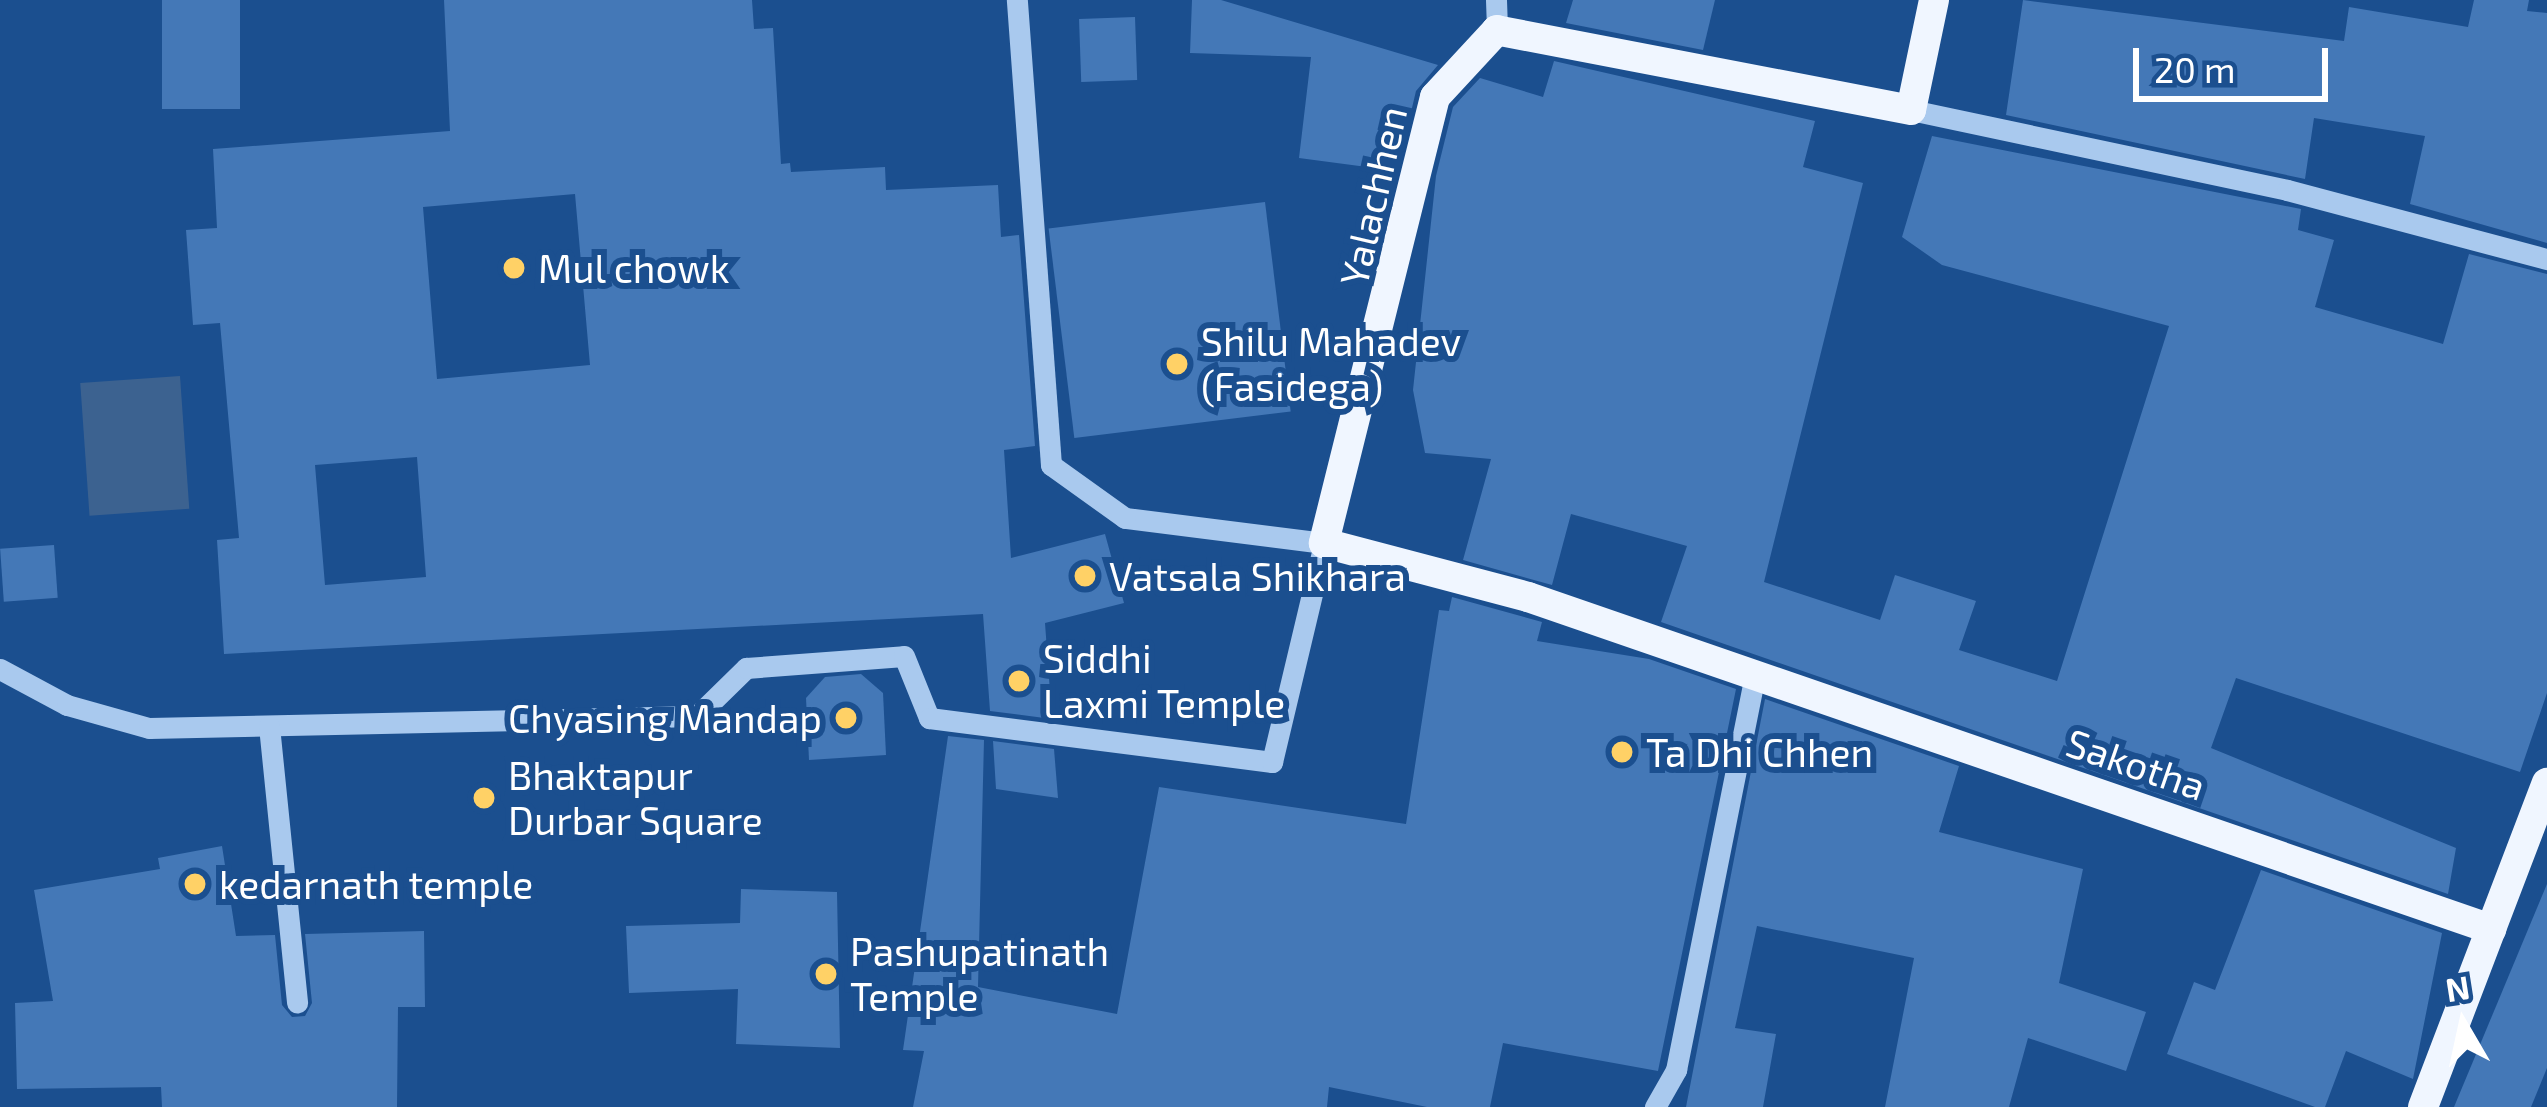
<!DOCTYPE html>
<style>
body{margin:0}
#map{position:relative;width:2547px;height:1107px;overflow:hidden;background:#1b4f8f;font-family:"Exo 2",sans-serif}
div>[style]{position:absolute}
.water>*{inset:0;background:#3c6290;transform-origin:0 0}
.building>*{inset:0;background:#4478b7;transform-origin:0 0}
.minor>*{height:21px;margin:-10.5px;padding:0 10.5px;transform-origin:10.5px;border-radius:10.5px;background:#a9c9ee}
.major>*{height:30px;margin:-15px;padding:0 15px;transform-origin:15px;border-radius:15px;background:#f0f6ff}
.dots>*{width:33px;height:33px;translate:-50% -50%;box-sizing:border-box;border:6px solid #1b4f8f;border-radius:50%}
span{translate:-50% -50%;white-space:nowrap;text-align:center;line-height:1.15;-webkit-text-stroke:12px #1b4f8f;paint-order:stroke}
.street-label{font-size:39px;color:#fff}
.poi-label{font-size:39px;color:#fff}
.left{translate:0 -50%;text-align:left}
.right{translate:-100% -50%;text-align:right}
.north{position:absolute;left:2403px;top:963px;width:120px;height:120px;-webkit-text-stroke:9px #1b4f8f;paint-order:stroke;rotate:351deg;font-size:33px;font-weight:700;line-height:48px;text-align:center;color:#fff}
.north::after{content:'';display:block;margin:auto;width:42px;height:54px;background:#fff;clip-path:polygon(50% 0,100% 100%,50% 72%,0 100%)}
.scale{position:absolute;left:2133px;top:48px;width:195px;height:54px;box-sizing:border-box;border:6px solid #fff;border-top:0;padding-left:15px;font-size:36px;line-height:42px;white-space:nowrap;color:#fff;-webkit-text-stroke:9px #1b4f8f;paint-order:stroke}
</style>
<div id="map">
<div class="water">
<div style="left:180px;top:376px;width:133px;height:100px;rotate:86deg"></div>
</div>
<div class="building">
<div style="left:162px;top:0;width:78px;height:109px"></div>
<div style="clip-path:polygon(evenodd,444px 0,752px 0,754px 29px,773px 28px,781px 164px,790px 163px,791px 172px,885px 167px,886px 190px,998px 185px,1001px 237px,1019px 235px,1035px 446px,1004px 450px,1011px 558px,1105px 534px,1124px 603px,1045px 623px,1052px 719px,990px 711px,983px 614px,224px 654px,217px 540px,239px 538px,220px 323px,193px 325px,186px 230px,217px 228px,213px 149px,450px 131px,444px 0,575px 194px,590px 365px,437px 379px,423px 207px,575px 194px,444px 0,417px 457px,426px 577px,325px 585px,315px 465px,417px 457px)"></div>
<div style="clip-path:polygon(1192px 0,1221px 0,1438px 65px,1416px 91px,1397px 171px,1299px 158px,1311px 57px,1190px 53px)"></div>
<div style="clip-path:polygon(1573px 0,1715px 0,1703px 50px,1566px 23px)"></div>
<div style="clip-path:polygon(2023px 0,2344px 41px,2349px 7px,2468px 27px,2474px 0,2529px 0,2527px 11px,2547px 13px,2547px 243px,2410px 204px,2425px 136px,2314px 118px,2305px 179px,2006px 115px)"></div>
<div style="left:1135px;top:17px;width:63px;height:56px;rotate:88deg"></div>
<div style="clip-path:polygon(1554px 61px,1815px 121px,1803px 167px,1863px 183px,1764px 582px,1880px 620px,1895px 575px,1976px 601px,1959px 650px,2057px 681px,2169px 326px,1942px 265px,1902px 237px,1932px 136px,2301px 209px,2298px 230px,2334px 240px,2315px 307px,2443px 344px,2469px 254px,2547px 274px,2547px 693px,2520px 772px,2236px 678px,2211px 748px,2456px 848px,2448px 894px,1661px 622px,1687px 546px,1571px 514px,1552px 585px,1463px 560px,1491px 459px,1425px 453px,1413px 390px,1436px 176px,1453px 107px,1480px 78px,1543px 97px)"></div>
<div style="left:1265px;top:202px;width:211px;height:218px;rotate:83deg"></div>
<div style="left:54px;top:545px;width:53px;height:54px;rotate:86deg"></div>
<div style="clip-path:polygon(1452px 597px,1542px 622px,1537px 641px,1649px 659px,1736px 689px,1658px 1071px,1503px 1043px,1490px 1107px,1427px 1107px,1329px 1087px,1327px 1107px,913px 1107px,924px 1051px,903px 1050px,948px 736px,984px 740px,978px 987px,1117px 1014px,1159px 787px,1406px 824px,1439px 610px,1449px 611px)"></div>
<div style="clip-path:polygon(861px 674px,883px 693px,886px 755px,809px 760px,806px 698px,825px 677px)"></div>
<div style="clip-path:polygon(1765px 699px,1959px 766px,1939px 832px,2083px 869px,2059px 983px,2146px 1012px,2126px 1071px,2028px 1038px,2009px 1107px,1885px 1107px,1914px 958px,1757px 926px,1735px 1028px,1776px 1034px,1763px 1107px,1686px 1107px)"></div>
<div style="clip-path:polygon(993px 741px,1054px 749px,1058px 798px,996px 789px)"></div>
<div style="clip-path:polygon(222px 846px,236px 936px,275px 935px,282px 1005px,292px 1017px,305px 1016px,312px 1003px,305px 934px,424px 931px,425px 1007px,398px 1007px,397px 1107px,162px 1107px,161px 1087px,17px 1089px,15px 1003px,53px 1001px,34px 890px,160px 869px,158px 858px)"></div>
<div style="clip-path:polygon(2261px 870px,2442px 933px,2413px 1079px,2346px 1051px,2325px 1107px,2315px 1107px,2167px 1054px,2194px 982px,2215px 990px)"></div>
<div style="clip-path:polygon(2547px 884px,2547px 1068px,2531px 1107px,2454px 1107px)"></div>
<div style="clip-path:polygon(741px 889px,837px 892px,840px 1048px,736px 1044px,738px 989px,629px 993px,626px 926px,740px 923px)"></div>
</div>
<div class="minor">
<div style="left:1496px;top:0;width:30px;rotate:88deg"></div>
<div style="left:1911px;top:110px;width:384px;rotate:12deg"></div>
<div style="left:2287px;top:190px;width:269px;rotate:14.9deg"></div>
<div style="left:0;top:669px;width:76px;rotate:28.2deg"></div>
<div style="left:67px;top:705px;width:85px;rotate:15.7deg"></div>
<div style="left:149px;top:728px;width:548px;rotate:-1.25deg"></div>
<div style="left:697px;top:716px;width:69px;rotate:-44.4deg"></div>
<div style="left:746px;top:668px;width:158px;rotate:-4.3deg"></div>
<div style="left:904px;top:656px;width:67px;rotate:68deg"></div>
<div style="left:929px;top:718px;width:346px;rotate:7.3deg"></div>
<div style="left:1272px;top:762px;width:225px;rotate:-76.6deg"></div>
<div style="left:1324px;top:543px;width:201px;rotate:-172.8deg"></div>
<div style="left:1125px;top:518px;width:91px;rotate:-144.4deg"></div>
<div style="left:1051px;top:465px;width:466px;rotate:-94.2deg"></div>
<div style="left:269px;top:726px;width:278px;rotate:84.2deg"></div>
<div style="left:1655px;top:1107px;width:43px;rotate:-60.4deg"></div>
<div style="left:1676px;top:1070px;width:400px;rotate:-78.7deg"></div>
</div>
<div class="major">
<div style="left:1934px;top:0;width:112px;rotate:101.8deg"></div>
<div style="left:1911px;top:110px;width:422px;rotate:-169.1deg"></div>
<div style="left:1497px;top:30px;width:91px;rotate:132.8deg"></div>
<div style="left:1435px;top:97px;width:460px;rotate:104deg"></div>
<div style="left:1324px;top:543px;width:211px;rotate:14.8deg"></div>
<div style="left:1528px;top:597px;width:1019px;rotate:19.02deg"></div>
<div style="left:2423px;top:1107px;width:347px;rotate:-69.1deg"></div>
</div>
<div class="dots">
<div style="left:514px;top:268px;background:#ffd166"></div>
<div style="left:1177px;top:364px;background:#ffd166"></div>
<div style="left:1085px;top:576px;background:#ffd166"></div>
<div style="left:1019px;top:681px;background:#ffd166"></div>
<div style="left:846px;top:718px;background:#ffd166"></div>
<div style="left:1622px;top:752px;background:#ffd166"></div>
<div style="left:484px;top:798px;background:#ffd166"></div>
<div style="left:195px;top:884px;background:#ffd166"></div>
<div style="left:826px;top:974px;background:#ffd166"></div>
</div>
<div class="street-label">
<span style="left:1373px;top:196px;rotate:-77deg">Yalachhen</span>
<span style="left:2136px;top:764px;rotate:19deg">Sakotha</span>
</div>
<div class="poi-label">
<span class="left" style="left:538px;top:268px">Mul chowk</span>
<span class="left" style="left:1201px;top:364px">Shilu Mahadev<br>(Fasidega)</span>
<span class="left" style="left:1109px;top:576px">Vatsala Shikhara</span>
<span class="left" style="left:1043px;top:681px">Siddhi<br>Laxmi Temple</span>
<span class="right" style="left:822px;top:718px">Chyasing Mandap</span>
<span class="left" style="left:1646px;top:752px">Ta Dhi Chhen</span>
<span class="left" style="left:508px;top:798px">Bhaktapur<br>Durbar Square</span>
<span class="left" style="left:219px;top:884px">kedarnath temple</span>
<span class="left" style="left:850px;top:974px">Pashupatinath<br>Temple</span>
</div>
<div class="north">N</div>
<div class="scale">20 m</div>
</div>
